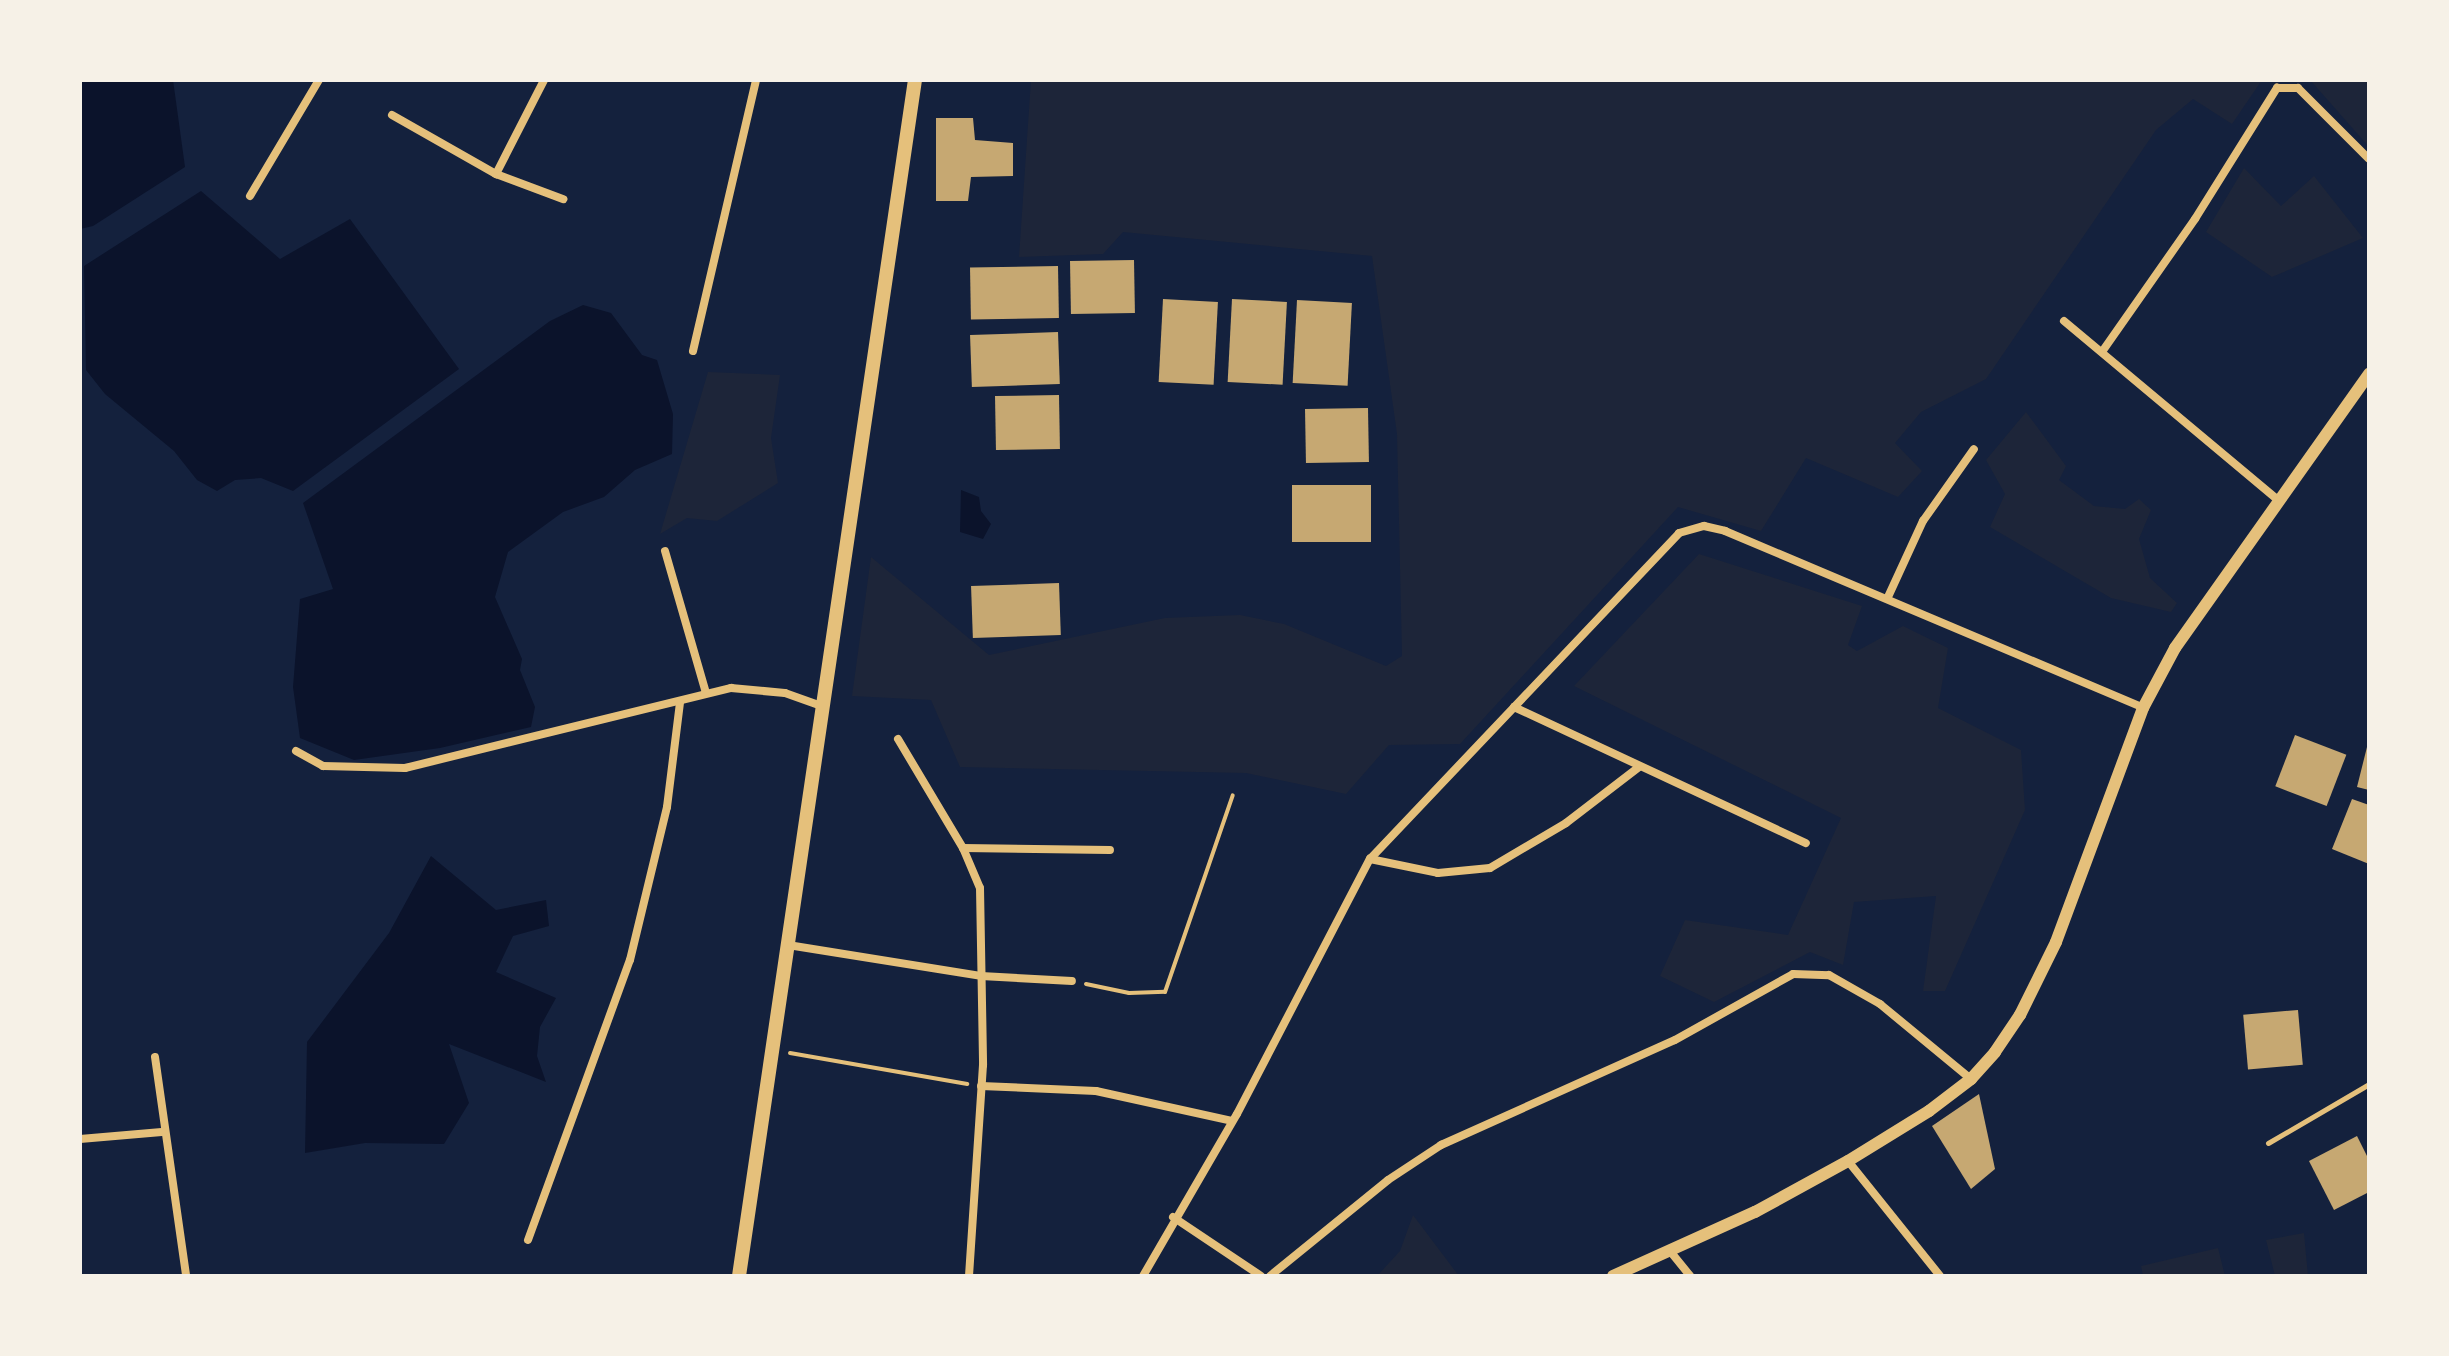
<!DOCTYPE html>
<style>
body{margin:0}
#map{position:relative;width:2449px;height:1356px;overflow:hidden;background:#14213d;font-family:"DM Sans",sans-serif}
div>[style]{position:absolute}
.green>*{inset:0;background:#1d2539}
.water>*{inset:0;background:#0b132b}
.building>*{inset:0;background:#c6a872;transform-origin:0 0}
.path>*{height:4px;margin:-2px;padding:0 2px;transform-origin:2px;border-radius:2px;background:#e5c07b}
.service>*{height:5px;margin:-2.5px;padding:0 2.5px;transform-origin:2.5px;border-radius:2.5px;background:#e5c07b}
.minor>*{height:8px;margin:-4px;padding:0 4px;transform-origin:4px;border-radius:4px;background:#e5c07b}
.tertiary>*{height:12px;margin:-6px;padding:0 6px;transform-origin:6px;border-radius:6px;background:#e5c07b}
.primary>*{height:14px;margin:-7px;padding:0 7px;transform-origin:7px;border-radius:7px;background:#e5c07b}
span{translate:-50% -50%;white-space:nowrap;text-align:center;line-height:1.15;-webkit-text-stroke:6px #f6f1e7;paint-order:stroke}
.frame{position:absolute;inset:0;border:82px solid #f6f1e7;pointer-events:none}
</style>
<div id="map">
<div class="green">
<div style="clip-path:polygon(1031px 80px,2262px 80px,2232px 124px,2193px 99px,2156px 130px,1986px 379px,1921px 412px,1895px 443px,1922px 471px,1898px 497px,1806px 458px,1761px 531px,1678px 507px,1460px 744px,1389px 745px,1346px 794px,1246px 773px,960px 767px,931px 700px,852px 696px,871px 557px,989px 655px,1165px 618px,1240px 615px,1284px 624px,1386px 666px,1402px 656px,1397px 434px,1372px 256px,1123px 232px,1103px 254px,1019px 257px)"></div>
<div style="clip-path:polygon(2310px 80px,2369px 80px,2369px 147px)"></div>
<div style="clip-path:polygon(2244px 168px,2281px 206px,2314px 176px,2363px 238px,2272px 277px,2206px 232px)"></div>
<div style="clip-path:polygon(708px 372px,780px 375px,771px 438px,778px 483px,717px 521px,687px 518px,660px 534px)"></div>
<div style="clip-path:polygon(2026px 412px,2066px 466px,2059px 480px,2094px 506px,2125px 509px,2139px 499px,2151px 510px,2139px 539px,2150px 578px,2177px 603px,2171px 612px,2111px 598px,1990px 527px,2005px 494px,1986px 460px)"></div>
<div style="clip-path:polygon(1699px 554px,1862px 606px,1848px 645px,1857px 651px,1903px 626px,1948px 648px,1938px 708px,2021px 750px,2025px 810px,1945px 991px,1923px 991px,1936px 896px,1854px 902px,1843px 965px,1810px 952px,1714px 1002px,1660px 976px,1685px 920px,1788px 935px,1841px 818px,1574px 686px)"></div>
<div style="clip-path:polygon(1413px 1215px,1459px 1276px,1377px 1276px,1400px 1251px)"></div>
<div style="clip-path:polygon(2304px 1233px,2308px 1276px,2275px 1276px,2266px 1240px)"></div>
<div style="clip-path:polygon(2218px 1248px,2225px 1276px,2143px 1276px,2141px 1266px)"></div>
</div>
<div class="water">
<div style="clip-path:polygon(80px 80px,173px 80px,185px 167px,93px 226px,80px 229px)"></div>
<div style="clip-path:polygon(201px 191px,280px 259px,350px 219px,459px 369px,293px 491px,261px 478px,235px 480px,217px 491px,197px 480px,174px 451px,105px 394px,86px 370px,84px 266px)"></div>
<div style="clip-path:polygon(583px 305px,611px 313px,642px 355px,657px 360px,673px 414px,672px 454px,635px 470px,604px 497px,563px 512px,508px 552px,495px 597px,522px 659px,520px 670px,535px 707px,531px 727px,440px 748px,354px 760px,300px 738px,293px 687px,300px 599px,333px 589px,303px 503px,550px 321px)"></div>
<div style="clip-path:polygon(961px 490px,979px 497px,981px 511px,991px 524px,983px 539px,960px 532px)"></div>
<div style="clip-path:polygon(431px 856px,496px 910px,546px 900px,549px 926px,513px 936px,496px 972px,556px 998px,540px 1027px,537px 1056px,546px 1082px,449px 1044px,469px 1103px,444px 1144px,365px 1143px,305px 1153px,307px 1042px,389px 933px)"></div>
</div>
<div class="building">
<div style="clip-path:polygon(936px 118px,973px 118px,975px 140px,1013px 143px,1013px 176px,971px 177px,968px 201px,936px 201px)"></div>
<div style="left:1134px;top:260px;width:53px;height:64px;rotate:89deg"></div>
<div style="left:1058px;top:266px;width:52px;height:88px;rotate:89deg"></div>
<div style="left:1163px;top:299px;width:55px;height:83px;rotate:3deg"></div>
<div style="left:1232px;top:299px;width:55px;height:83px;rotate:3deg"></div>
<div style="left:1297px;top:300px;width:55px;height:83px;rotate:3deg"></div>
<div style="left:1058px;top:332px;width:52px;height:88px;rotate:88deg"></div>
<div style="left:1059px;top:395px;width:54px;height:64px;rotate:89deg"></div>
<div style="left:1368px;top:408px;width:54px;height:63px;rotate:89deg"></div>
<div style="left:1292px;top:485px;width:79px;height:57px"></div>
<div style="left:1059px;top:583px;width:52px;height:88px;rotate:88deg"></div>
<div style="left:2295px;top:735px;width:55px;height:55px;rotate:21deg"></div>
<div style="clip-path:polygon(2368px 743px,2369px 743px,2369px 790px,2357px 787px)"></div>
<div style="clip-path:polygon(2352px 799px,2369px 805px,2369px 864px,2332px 849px)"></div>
<div style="left:2298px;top:1010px;width:55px;height:55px;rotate:85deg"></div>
<div style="clip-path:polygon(1979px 1094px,1995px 1169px,1971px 1189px,1932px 1126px)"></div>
<div style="clip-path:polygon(2357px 1136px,2369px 1160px,2369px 1192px,2334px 1210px,2309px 1161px)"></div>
</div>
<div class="path">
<div style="left:1086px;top:984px;width:44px;rotate:11.8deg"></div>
<div style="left:1129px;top:993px;width:36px;rotate:-2deg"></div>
<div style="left:1165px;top:992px;width:208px;rotate:-71deg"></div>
<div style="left:790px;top:1053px;width:180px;rotate:9.9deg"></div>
</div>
<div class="service">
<div style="left:2369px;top:968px;width:42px;rotate:90deg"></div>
<div style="left:2268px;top:1143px;width:117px;rotate:-30.3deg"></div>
</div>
<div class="minor">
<div style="left:392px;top:115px;width:120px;rotate:29.6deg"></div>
<div style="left:496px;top:174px;width:72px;rotate:20.5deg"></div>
<div style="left:496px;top:174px;width:106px;rotate:-62.9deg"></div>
<div style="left:250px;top:196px;width:135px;rotate:-59.3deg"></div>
<div style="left:2064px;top:321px;width:278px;rotate:39.9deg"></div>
<div style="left:2104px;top:349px;width:159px;rotate:-55deg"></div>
<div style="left:2195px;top:219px;width:155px;rotate:-58deg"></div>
<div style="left:2277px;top:88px;width:21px"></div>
<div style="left:2298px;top:88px;width:100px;rotate:45deg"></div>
<div style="left:693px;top:351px;width:278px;rotate:-76.9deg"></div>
<div style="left:665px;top:551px;width:148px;rotate:73.9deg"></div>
<div style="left:1888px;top:597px;width:84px;rotate:-65.3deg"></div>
<div style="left:1923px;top:521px;width:88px;rotate:-54.7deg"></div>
<div style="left:1514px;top:707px;width:322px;rotate:25deg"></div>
<div style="left:898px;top:739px;width:127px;rotate:59.2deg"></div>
<div style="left:963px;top:848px;width:43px;rotate:67deg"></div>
<div style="left:980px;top:888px;width:177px;rotate:89deg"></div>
<div style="left:983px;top:1065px;width:211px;rotate:93.8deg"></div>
<div style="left:296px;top:751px;width:31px;rotate:29deg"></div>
<div style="left:323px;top:766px;width:82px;rotate:1.4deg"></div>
<div style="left:405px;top:768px;width:336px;rotate:-13.8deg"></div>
<div style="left:731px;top:688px;width:54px;rotate:5.3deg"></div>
<div style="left:785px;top:693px;width:41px;rotate:19.7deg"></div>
<div style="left:963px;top:848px;width:147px;rotate:0.8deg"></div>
<div style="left:1370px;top:859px;width:69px;rotate:11.6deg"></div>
<div style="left:1438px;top:873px;width:52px;rotate:-5.5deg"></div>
<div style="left:1490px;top:868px;width:88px;rotate:-30.6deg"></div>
<div style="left:1566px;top:823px;width:92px;rotate:-37.5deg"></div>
<div style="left:788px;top:945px;width:195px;rotate:9.1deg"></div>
<div style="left:981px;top:976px;width:91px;rotate:3.1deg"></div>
<div style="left:155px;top:1057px;width:221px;rotate:81.9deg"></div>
<div style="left:981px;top:1086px;width:115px;rotate:2.5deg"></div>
<div style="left:1096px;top:1091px;width:139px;rotate:12.4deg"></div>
<div style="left:80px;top:1139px;width:82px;rotate:-4.9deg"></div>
<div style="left:1848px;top:1161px;width:147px;rotate:51.3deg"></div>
<div style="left:1173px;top:1217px;width:106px;rotate:33.8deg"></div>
<div style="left:528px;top:1240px;width:298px;rotate:-70deg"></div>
<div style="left:630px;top:960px;width:157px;rotate:-76.4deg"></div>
<div style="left:667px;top:807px;width:106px;rotate:-82.9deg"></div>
<div style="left:1670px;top:1251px;width:32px;rotate:51deg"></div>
<div style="left:1143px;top:1276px;width:187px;rotate:-59.9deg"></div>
<div style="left:1237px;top:1114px;width:288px;rotate:-62.5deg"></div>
<div style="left:1370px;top:859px;width:449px;rotate:-46.5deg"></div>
<div style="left:1679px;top:533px;width:26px;rotate:-16deg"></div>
<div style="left:1704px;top:526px;width:22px;rotate:13deg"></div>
<div style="left:1725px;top:531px;width:454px;rotate:22.9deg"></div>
<div style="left:1270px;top:1276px;width:152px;rotate:-39.1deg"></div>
<div style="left:1388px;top:1180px;width:64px;rotate:-33.4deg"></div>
<div style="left:1441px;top:1145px;width:256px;rotate:-24.2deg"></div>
<div style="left:1675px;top:1040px;width:135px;rotate:-29.2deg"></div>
<div style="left:1793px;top:974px;width:36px;rotate:2deg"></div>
<div style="left:1829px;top:975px;width:59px;rotate:29.6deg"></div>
<div style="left:1880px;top:1004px;width:118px;rotate:39.5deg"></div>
</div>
<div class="tertiary">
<div style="left:1613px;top:1276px;width:156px;rotate:-24.3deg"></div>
<div style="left:1755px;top:1212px;width:106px;rotate:-28.7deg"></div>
<div style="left:1848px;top:1161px;width:95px;rotate:-31.7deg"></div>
<div style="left:1929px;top:1111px;width:53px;rotate:-37.3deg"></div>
<div style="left:1971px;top:1079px;width:36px;rotate:-48deg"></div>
<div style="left:1995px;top:1052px;width:45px;rotate:-56deg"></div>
<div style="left:2020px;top:1015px;width:81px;rotate:-63.7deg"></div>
<div style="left:2056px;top:942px;width:250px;rotate:-69.6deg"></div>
<div style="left:2143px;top:708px;width:68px;rotate:-61.9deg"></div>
<div style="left:2175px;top:648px;width:336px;rotate:-54.7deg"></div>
</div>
<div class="primary">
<div style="left:739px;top:1276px;width:1209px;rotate:-81.63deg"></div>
</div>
<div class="frame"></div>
</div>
